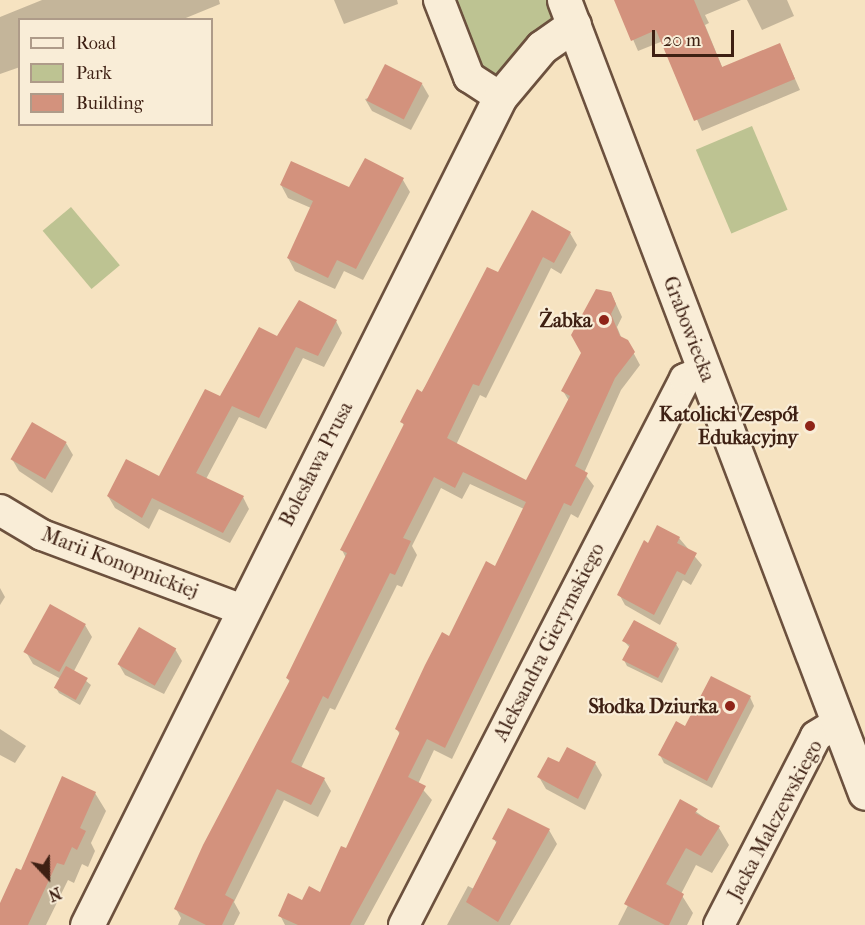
<!DOCTYPE html>
<meta charset="utf-8">
<style>
body{margin:0}
#map{position:relative;width:865px;height:925px;overflow:hidden;background:#f6e3c1;font-family:"IM FELL French Canon",serif}
div>[style]{position:absolute}
.green>*{inset:0;background:#bdc392;transform-origin:0 0}
.shadow>*{inset:0;background:#0003}
.building>*{inset:0;background:#d3927d;transform-origin:0 0}
.roads{filter:drop-shadow(2px 0 #6c513e) drop-shadow(-2px 0 #6c513e) drop-shadow(0 2px #6c513e) drop-shadow(0 -2px #6c513e)}
.street>*{height:30px;margin:-15px;padding:0 15px;transform-origin:15px;border-radius:15px;background:#f9edd7}
.secondary>*{height:33px;margin:-16.5px;padding:0 16.5px;transform-origin:16.5px;border-radius:16.5px;background:#f9edd7}
.dots>*{width:16px;height:16px;translate:-50% -50%;box-sizing:border-box;border:3px solid #f9edd7;border-radius:50%}
span{translate:-50% -50%;white-space:nowrap;text-align:center;line-height:1.15;-webkit-text-stroke:4.5px #f9edd7;paint-order:stroke}
.poi-label{font-size:20px;color:#3e2013;font-weight:700}
.right{translate:-100% -50%;text-align:right}
.street-label{font-size:20px;color:#3e2013}
.legend{position:absolute;left:18px;top:18px;width:195px;height:108px;box-sizing:border-box;background:#f9edd7;border:2px solid #ae9b89;margin:0;padding:8px 10px;list-style:none;font-size:18px;color:#3e2013}
.legend li{display:flex;align-items:center;gap:12px;height:30px}
.legend b{width:30px;border:2px solid #ae9b89}
.north{position:absolute;left:18px;top:847px;width:60px;height:60px;-webkit-text-stroke:4px #f9edd7;paint-order:stroke;rotate:158deg;font-size:16px;font-weight:700;line-height:24px;text-align:center;color:#3e2013}
.north::after{content:'';display:block;margin:auto;width:21px;height:27px;background:#3e2013;clip-path:polygon(50% 0,100% 100%,50% 72%,0 100%)}
.scale{position:absolute;left:652px;top:30px;width:82px;height:27px;box-sizing:border-box;border:3px solid #3e2013;border-top:0;padding-left:8px;font-size:18px;line-height:21px;white-space:nowrap;color:#3e2013;-webkit-text-stroke:4px #f9edd7;paint-order:stroke}
</style>
<div id="map">
<div class="green">
<div style="clip-path:polygon(439px 0,564px 0,574px 25px,483px 87px)"></div>
<div style="left:752px;top:126px;width:91px;height:61px;rotate:67deg"></div>
<div style="left:71px;top:207px;width:76px;height:37px;rotate:50deg"></div>
</div>
<div class="shadow">
<div style="clip-path:polygon(42px 0,219px 0,220px 4px,181px 20px,20px 20px,20px 67px,0 74px,0 17px)"></div>
<div style="clip-path:polygon(334px 0,397px 0,398px 4px,344px 24px)"></div>
<div style="clip-path:polygon(616px 0,741px 0,705px 15px,709px 23px,705px 25px,723px 69px,780px 45px,800px 90px,702px 131px,663px 41px,638px 51px)"></div>
<div style="clip-path:polygon(747px 0,787px 0,794px 16px,762px 30px)"></div>
<div style="clip-path:polygon(422px 84px,429px 96px,411px 130px,372px 111px,365px 99px)"></div>
<div style="clip-path:polygon(403px 180px,410px 192px,363px 280px,344px 271px,335px 289px,295px 271px,288px 258px,311px 208px,288px 198px,281px 185px,350px 189px)"></div>
<div style="clip-path:polygon(570px 233px,577px 245px,561px 274px,551px 268px,486px 398px,480px 395px,456px 445px,527px 482px,569px 401px,563px 391px,611px 293px,622px 317px,617px 327px,622px 339px,627px 341px,640px 365px,621px 390px,584px 473px,594px 486px,578px 518px,571px 514px,452px 759px,434px 750px,418px 784px,432px 800px,364px 925px,285px 925px,280px 915px,321px 894px,346px 850px,400px 735px,397px 729px,495px 568px,524px 509px,470px 484px,462px 499px,441px 488px,412px 546px,417px 555px,402px 587px,397px 585px,335px 710px,330px 708px,301px 768px,324px 779px,331px 791px,318px 817px,284px 800px,234px 902px,240px 913px,234px 925px,178px 925px,181px 918px,176px 909px,290px 682px,287px 678px,346px 558px,342px 550px,405px 427px,402px 422px,499px 274px)"></div>
<div style="clip-path:polygon(336px 321px,342px 333px,324px 367px,303px 358px,266px 429px,239px 417px,206px 479px,243px 497px,249px 509px,230px 543px,159px 509px,149px 529px,115px 508px,108px 496px,160px 478px,220px 398px,277px 338px)"></div>
<div style="clip-path:polygon(66px 443px,73px 455px,52px 493px,19px 471px,12px 459px)"></div>
<div style="clip-path:polygon(679px 538px,702px 565px,691px 585px,683px 580px,660px 625px,625px 605px,619px 594px,648px 545px)"></div>
<div style="clip-path:polygon(0 588px,5px 597px,0 605px)"></div>
<div style="clip-path:polygon(85px 625px,92px 637px,74px 671px,91px 685px,80px 705px,59px 693px,56px 688px,61px 679px,33px 664px,26px 652px)"></div>
<div style="clip-path:polygon(624px 641px,676px 644px,679px 649px,662px 683px,627px 666px,624px 660px,630px 648px)"></div>
<div style="clip-path:polygon(175px 649px,182px 661px,164px 694px,125px 675px,118px 663px)"></div>
<div style="clip-path:polygon(750px 697px,754px 706px,712px 788px,664px 763px,660px 755px)"></div>
<div style="clip-path:polygon(0 729px,26px 746px,15px 763px,0 755px)"></div>
<div style="clip-path:polygon(595px 763px,602px 775px,585px 810px,546px 789px,539px 777px,559px 764px)"></div>
<div style="clip-path:polygon(95px 793px,106px 811px,91px 843px,95px 851px,88px 867px,82px 864px,74px 883px,68px 880px,46px 925px,0 925px,0 904px)"></div>
<div style="clip-path:polygon(681px 801px,719px 828px,729px 845px,712px 873px,696px 865px,681px 894px,693px 913px,687px 925px,618px 925px)"></div>
<div style="clip-path:polygon(549px 830px,557px 844px,510px 925px,447px 925px,468px 886px,474px 889px,497px 844px,494px 839px)"></div>
</div>
<div class="building">
<div style="clip-path:polygon(614px 0,694px 0,722px 67px,780px 43px,795px 79px,694px 121px,656px 30px,631px 41px)"></div>
<div style="left:385px;top:64px;width:42px;height:41px;rotate:27deg"></div>
<div style="clip-path:polygon(365px 158px,404px 178px,356px 269px,337px 260px,328px 278px,287px 258px,313px 201px,280px 185px,291px 161px,349px 187px)"></div>
<div style="clip-path:polygon(532px 210px,571px 232px,554px 263px,543px 257px,479px 386px,473px 384px,447px 438px,526px 480px,570px 396px,561px 391px,581px 353px,571px 335px,596px 289px,611px 292px,616px 304px,611px 314px,620px 336px,628px 340px,635px 352px,615px 378px,575px 466px,588px 473px,571px 506px,564px 503px,445px 748px,427px 739px,408px 777px,426px 786px,350px 925px,298px 925px,278px 916px,288px 893px,302px 900px,309px 886px,320px 892px,341px 846px,346px 848px,400px 732px,395px 729px,425px 665px,442px 632px,449px 636px,486px 561px,495px 566px,526px 502px,463px 472px,455px 488px,434px 477px,403px 538px,411px 541px,395px 575px,390px 573px,328px 699px,323px 696px,291px 762px,325px 778px,311px 805px,277px 789px,225px 895px,234px 900px,222px 925px,206px 925px,174px 909px,203px 845px,290px 680px,286px 678px,347px 553px,340px 550px,404px 424px,400px 422px,417px 389px,422px 392px,487px 267px,498px 272px)"></div>
<div style="clip-path:polygon(299px 300px,337px 320px,318px 356px,296px 347px,259px 418px,232px 406px,196px 473px,244px 496px,223px 533px,152px 498px,142px 518px,107px 496px,126px 459px,159px 476px,205px 389px,220px 396px,259px 327px,277px 336px)"></div>
<div style="left:32px;top:422px;width:40px;height:43px;rotate:30deg"></div>
<div style="clip-path:polygon(657px 525px,680px 537px,677px 543px,697px 553px,685px 575px,677px 571px,654px 615px,617px 595px,644px 540px,648px 543px)"></div>
<div style="left:50px;top:604px;width:41px;height:55px;rotate:29deg"></div>
<div style="clip-path:polygon(634px 620px,677px 643px,658px 678px,622px 660px,630px 645px,622px 641px)"></div>
<div style="left:139px;top:627px;width:43px;height:43px;rotate:30deg"></div>
<div style="left:66px;top:666px;width:25px;height:25px;rotate:29deg"></div>
<div style="clip-path:polygon(711px 676px,751px 696px,707px 781px,658px 755px,676px 721px,685px 726px)"></div>
<div style="clip-path:polygon(567px 747px,596px 762px,578px 799px,537px 777px,548px 757px,559px 762px)"></div>
<div style="clip-path:polygon(62px 776px,96px 792px,80px 828px,86px 831px,77px 850px,72px 847px,64px 865px,57px 863px,28px 925px,0 925px,0 903px,16px 868px,21px 870px)"></div>
<div style="clip-path:polygon(680px 799px,698px 809px,695px 813px,720px 826px,701px 856px,686px 848px,666px 884px,684px 894px,669px 925px,665px 925px,624px 904px)"></div>
<div style="clip-path:polygon(508px 808px,550px 829px,498px 922px,466px 902px,497px 841px,492px 839px)"></div>
</div>
<div class="roads">
<div class="street">
<div style="left:439px;top:0;width:83px;rotate:68.7deg"></div>
<div style="left:469px;top:77px;width:37px;rotate:33deg"></div>
<div style="left:0;top:510px;width:49px;rotate:30.8deg"></div>
<div style="left:42px;top:535px;width:215px;rotate:20.5deg"></div>
<div style="left:404px;top:925px;width:614px;rotate:-62.77deg"></div>
<div style="left:685px;top:379px;width:22px;rotate:-24deg"></div>
<div style="left:719px;top:925px;width:212px;rotate:-62.8deg"></div>
<div style="left:816px;top:736px;width:26px;rotate:-31deg"></div>
</div>
<div class="secondary">
<div style="left:564px;top:0;width:848px;rotate:69.21deg"></div>
<div style="left:87px;top:925px;width:925px;rotate:-63.49deg"></div>
<div style="left:500px;top:97px;width:65px;rotate:-50deg"></div>
<div style="left:542px;top:47px;width:39px;rotate:-35deg"></div>
</div>
</div>
<div class="dots">
<div style="left:604px;top:320px;background:#8f2418"></div>
<div style="left:810px;top:426px;background:#8f2418"></div>
<div style="left:730px;top:706px;background:#8f2418"></div>
</div>
<div class="poi-label">
<span class="right" style="left:592px;top:320px">Żabka</span>
<span class="right" style="left:798px;top:426px">Katolicki Zespół<br>Edukacyjny</span>
<span class="right" style="left:718px;top:706px">Słodka Dziurka</span>
</div>
<div class="street-label">
<span style="left:689px;top:329px;rotate:69deg">Grabowiecka</span>
<span style="left:316px;top:464px;rotate:-63deg">Bolesława Prusa</span>
<span style="left:120px;top:563px;rotate:21deg">Marii Konopnickiej</span>
<span style="left:549px;top:642px;rotate:-63deg">Aleksandra Gierymskiego</span>
<span style="left:775px;top:820px;rotate:-62deg">Jacka Malczewskiego</span>
</div>
<ul class="legend">
<li><b style="height:8px;background:#f9edd7"></b>Road</li>
<li><b style="height:16px;background:#bdc392"></b>Park</li>
<li><b style="height:16px;background:#d3927d"></b>Building</li>
</ul>
<div class="north">N</div>
<div class="scale">20 m</div>
</div>
